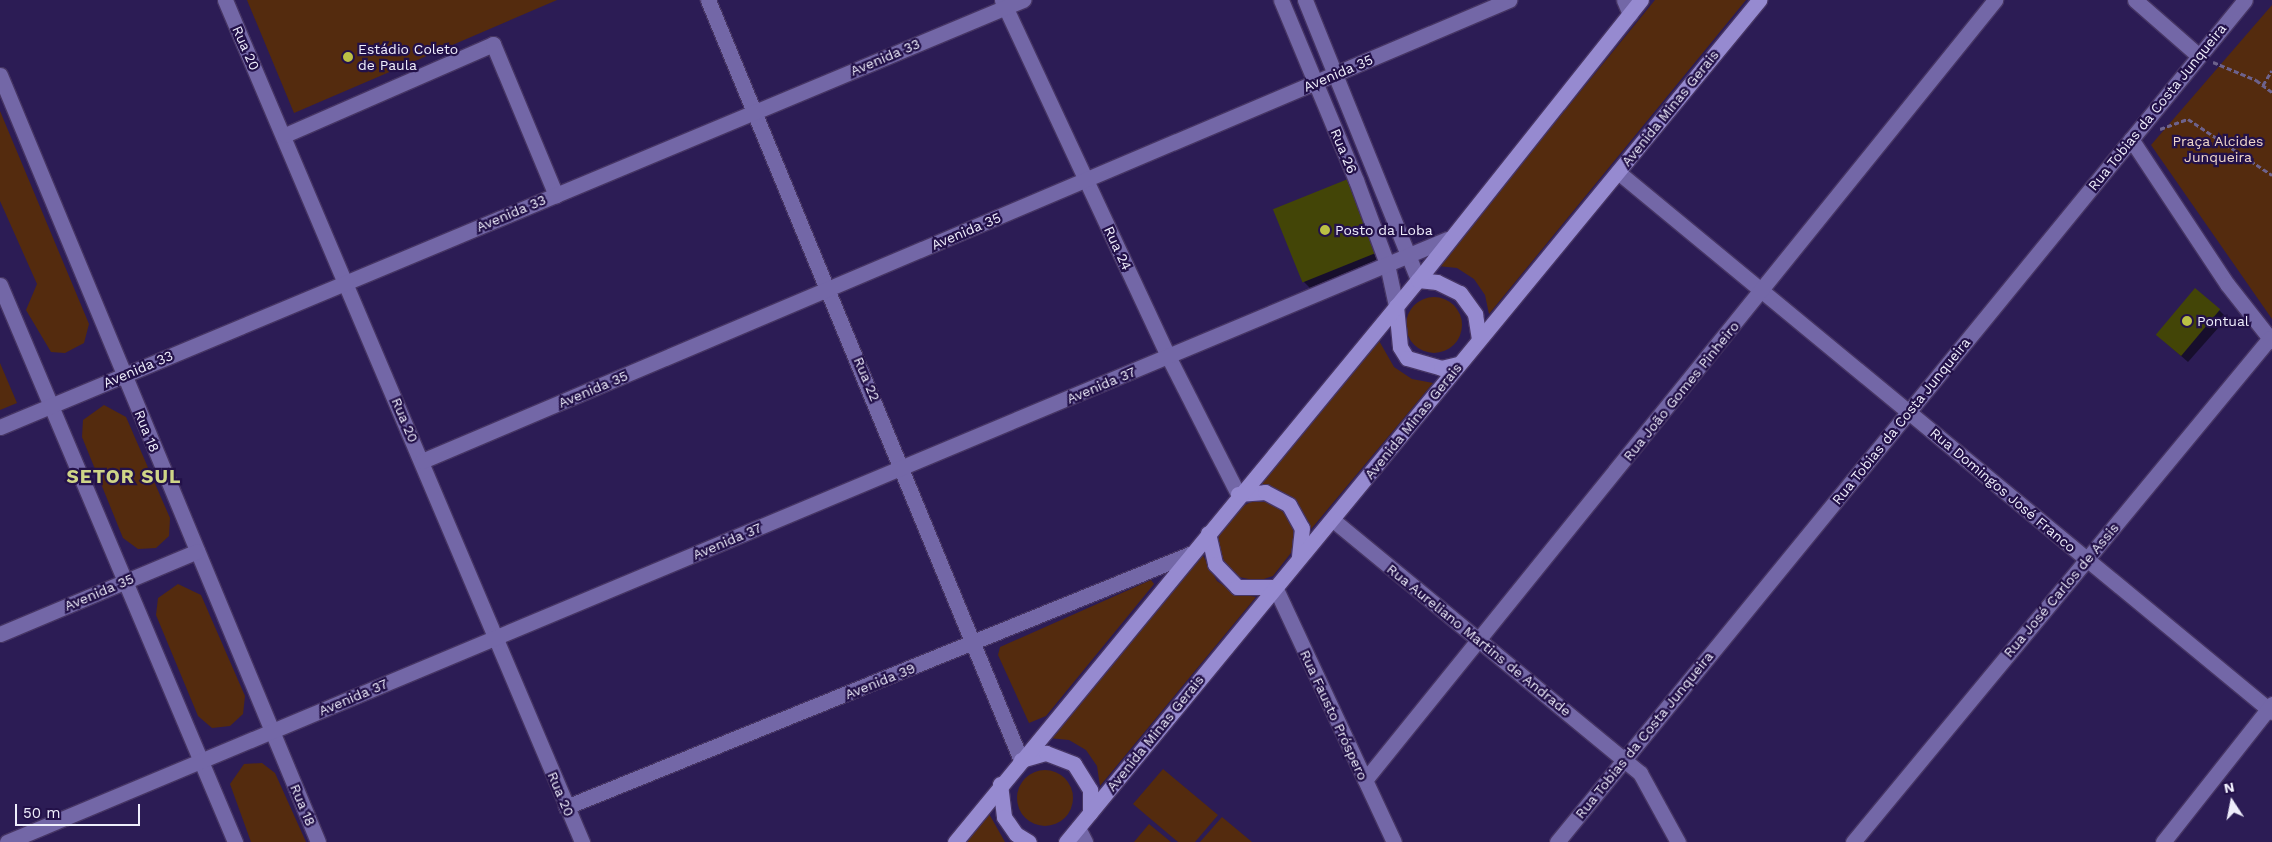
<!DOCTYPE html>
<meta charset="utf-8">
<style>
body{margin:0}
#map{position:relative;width:2272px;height:842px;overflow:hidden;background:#2c1c55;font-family:"Work Sans",sans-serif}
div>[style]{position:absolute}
.green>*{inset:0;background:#542b0e}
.round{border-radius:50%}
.shadow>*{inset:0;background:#0007}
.building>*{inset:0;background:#434507;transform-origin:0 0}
.path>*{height:3px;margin-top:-1.5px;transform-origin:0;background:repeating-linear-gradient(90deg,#6d628c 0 5px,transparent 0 7.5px)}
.roads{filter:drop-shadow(1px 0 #463564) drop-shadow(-1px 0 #463564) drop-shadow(0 1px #463564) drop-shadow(0 -1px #463564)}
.minor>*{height:15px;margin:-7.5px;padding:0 7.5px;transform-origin:7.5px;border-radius:7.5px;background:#7367a7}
.major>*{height:15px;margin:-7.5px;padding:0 7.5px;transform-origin:7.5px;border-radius:7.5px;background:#968ad0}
.dots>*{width:14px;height:14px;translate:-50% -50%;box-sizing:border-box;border:2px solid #231149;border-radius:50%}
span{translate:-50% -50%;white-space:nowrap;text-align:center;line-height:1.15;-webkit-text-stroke:4.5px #231149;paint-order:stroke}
.street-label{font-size:14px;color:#efeefc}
.poi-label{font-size:14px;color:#efeefc}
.left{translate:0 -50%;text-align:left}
.park-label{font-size:14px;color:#eed6c9}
.district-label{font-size:19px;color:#cfd587;font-weight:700;letter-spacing:1px}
.north{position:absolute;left:2207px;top:777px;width:50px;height:50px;-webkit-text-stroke:4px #231149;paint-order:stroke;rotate:349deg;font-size:14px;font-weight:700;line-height:20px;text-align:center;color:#efeefc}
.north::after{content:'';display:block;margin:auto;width:18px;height:22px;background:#efeefc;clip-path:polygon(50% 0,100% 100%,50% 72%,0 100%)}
.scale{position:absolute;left:15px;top:804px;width:125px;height:22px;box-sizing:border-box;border:2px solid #efeefc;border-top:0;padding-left:6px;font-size:15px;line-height:18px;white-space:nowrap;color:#efeefc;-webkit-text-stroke:4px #231149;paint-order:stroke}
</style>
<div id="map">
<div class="green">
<div style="clip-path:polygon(247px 0,557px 0,294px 113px)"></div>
<div style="clip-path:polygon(1655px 0,1746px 0,1489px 314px,1485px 295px,1474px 279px,1457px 268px,1438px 266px)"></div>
<div style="clip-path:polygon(2272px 5px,2272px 319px,2151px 145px)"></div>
<div style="clip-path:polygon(0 111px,89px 324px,84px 343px,65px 353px,51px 352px,26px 310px,37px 284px,0 201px)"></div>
<div class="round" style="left:1406px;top:297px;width:56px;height:56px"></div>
<div style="clip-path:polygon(1378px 339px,1394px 367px,1412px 379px,1433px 383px,1307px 534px,1304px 515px,1293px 499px,1276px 489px,1256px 486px)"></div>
<div style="clip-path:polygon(0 363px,17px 403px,0 410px)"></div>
<div style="clip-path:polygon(104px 405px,126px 417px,170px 518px,169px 536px,156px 548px,138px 549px,123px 538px,82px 437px,83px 420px)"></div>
<div style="clip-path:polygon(1251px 502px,1266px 502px,1286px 512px,1295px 535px,1294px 549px,1273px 576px,1258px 581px,1230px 575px,1217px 544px,1220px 531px,1239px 508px)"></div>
<div style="clip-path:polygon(1201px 552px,1217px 581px,1235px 593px,1256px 597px,1100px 786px,1097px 766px,1086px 750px,1069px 740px,1049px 738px)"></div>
<div style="clip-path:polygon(1151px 580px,1154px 584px,1046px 716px,1029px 723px,998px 655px,1000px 647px)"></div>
<div style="clip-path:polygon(178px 584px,201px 595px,245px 696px,243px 714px,230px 726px,212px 728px,198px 716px,156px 615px,158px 598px)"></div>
<div style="clip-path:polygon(262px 763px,275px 773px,306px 842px,251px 842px,230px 784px,244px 764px)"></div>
<div style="clip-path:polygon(1163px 769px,1218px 815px,1195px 842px,1178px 842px,1133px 804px)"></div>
<div class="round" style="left:1017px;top:770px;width:56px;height:56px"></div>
<div style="clip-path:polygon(988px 812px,1005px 842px,963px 842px)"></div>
<div style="clip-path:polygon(1222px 817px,1252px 842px,1200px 842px)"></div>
<div style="clip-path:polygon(1149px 824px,1171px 842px,1134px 842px)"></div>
</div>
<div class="shadow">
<div style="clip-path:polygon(1348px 181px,1387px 263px,1314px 292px,1303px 281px)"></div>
<div style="clip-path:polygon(2219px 310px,2227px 318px,2188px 362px,2164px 341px)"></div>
</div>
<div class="building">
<div style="left:1348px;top:179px;width:79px;height:81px;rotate:68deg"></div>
<div style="left:2195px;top:288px;width:33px;height:61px;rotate:40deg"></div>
</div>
<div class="path">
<div style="left:2213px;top:62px;width:47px;rotate:22.7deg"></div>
<div style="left:2256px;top:80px;width:20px;rotate:37deg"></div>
<div style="left:2263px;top:85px;width:17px;rotate:-59deg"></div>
<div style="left:2160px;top:129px;width:30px;rotate:-20deg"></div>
<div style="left:2188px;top:119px;width:101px;rotate:33.7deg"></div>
</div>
<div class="roads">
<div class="minor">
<div style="left:225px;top:0;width:915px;rotate:67.02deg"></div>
<div style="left:708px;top:0;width:822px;rotate:67.62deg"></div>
<div style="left:1002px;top:0;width:393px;rotate:65deg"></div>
<div style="left:1168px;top:356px;width:155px;rotate:63.1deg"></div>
<div style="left:1281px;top:0;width:195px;rotate:67.4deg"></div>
<div style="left:1356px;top:180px;width:90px;rotate:69.7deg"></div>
<div style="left:1387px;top:264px;width:43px;rotate:77.9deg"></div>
<div style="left:1305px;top:0;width:302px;rotate:68deg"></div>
<div style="left:1624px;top:0;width:15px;rotate:67deg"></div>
<div style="left:2135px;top:0;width:85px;rotate:41.2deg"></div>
<div style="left:0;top:75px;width:830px;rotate:67.48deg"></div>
<div style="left:285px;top:135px;width:227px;rotate:-23.6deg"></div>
<div style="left:493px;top:44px;width:164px;rotate:67.4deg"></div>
<div style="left:2131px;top:139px;width:174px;rotate:56.5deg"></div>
<div style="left:2227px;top:284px;width:73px;rotate:51.7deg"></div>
<div style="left:1618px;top:172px;width:848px;rotate:39.55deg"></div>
<div style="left:0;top:285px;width:605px;rotate:67.12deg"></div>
<div style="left:0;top:427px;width:1109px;rotate:-22.66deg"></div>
<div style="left:422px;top:461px;width:1181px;rotate:-22.98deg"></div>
<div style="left:1333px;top:520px;width:398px;rotate:39.5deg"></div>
<div style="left:1640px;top:773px;width:79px;rotate:61.2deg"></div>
<div style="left:1275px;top:587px;width:281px;rotate:65deg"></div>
<div style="left:0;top:634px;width:214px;rotate:-22.8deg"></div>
<div style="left:1365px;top:780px;width:1003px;rotate:-51.07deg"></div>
<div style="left:566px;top:807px;width:676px;rotate:-22.08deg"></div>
<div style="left:1078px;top:828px;width:16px;rotate:63deg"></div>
<div style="left:7px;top:842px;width:1561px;rotate:-22.72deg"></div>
<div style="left:1557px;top:842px;width:1087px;rotate:-50.75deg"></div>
<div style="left:1853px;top:842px;width:654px;rotate:-50.4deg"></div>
<div style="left:2163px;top:842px;width:176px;rotate:-51.7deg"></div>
</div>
<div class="major">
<div style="left:1418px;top:280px;width:19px;rotate:6deg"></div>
<div style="left:1437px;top:282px;width:25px;rotate:26deg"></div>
<div style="left:1460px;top:293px;width:26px;rotate:54deg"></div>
<div style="left:1475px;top:314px;width:26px;rotate:81deg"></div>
<div style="left:1396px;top:306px;width:41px;rotate:84.4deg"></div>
<div style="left:1400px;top:347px;width:13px;rotate:58deg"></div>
<div style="left:1407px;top:358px;width:35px;rotate:16deg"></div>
<div style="left:1441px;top:368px;width:17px;rotate:-13deg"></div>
<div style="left:1238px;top:494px;width:27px;rotate:-4deg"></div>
<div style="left:1265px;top:492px;width:27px;rotate:28deg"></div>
<div style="left:1289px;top:505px;width:26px;rotate:61deg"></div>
<div style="left:1302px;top:528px;width:30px;rotate:96deg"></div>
<div style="left:1208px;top:533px;width:32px;rotate:77deg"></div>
<div style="left:1215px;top:564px;width:32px;rotate:46deg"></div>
<div style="left:1237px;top:587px;width:38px"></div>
<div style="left:1021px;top:760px;width:26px;rotate:-16deg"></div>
<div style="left:1046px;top:753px;width:30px;rotate:21deg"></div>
<div style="left:1074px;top:764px;width:31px;rotate:58deg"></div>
<div style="left:1090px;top:790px;width:23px;rotate:90deg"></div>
<div style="left:1000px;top:784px;width:33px;rotate:83deg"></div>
<div style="left:1004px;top:817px;width:21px;rotate:55deg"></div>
<div style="left:1016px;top:834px;width:15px;rotate:32deg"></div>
<div style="left:955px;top:842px;width:728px;rotate:-50.52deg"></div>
<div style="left:1418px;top:280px;width:358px;rotate:-51.5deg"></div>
<div style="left:1066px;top:842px;width:1091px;rotate:-50.54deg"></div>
</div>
</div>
<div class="dots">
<div style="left:348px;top:57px;background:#bbc045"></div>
<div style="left:1325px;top:230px;background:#bbc045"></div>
<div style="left:2187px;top:321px;background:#bbc045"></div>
</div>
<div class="street-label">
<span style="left:246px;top:48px;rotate:66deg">Rua 20</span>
<span style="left:885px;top:57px;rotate:-23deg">Avenida 33</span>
<span style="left:1338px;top:73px;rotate:-23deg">Avenida 35</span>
<span style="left:2157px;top:107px;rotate:-51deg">Rua Tobias da Costa Junqueira</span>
<span style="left:1670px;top:108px;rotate:-51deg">Avenida Minas Gerais</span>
<span style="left:1344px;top:151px;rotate:67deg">Rua 26</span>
<span style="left:511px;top:213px;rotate:-23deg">Avenida 33</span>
<span style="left:966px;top:231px;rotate:-23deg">Avenida 35</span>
<span style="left:1118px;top:248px;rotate:65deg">Rua 24</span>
<span style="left:138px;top:369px;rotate:-23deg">Avenida 33</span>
<span style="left:867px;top:379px;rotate:67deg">Rua 22</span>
<span style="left:1101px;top:385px;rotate:-23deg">Avenida 37</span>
<span style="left:593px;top:389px;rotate:-23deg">Avenida 35</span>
<span style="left:1681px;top:391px;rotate:-51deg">Rua João Gomes Pinheiro</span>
<span style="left:405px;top:420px;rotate:67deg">Rua 20</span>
<span style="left:1413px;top:421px;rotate:-51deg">Avenida Minas Gerais</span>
<span style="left:1901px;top:421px;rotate:-51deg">Rua Tobias da Costa Junqueira</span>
<span style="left:147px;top:431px;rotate:68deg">Rua 18</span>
<span style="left:2003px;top:490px;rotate:40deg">Rua Domingos José Franco</span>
<span style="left:727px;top:541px;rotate:-23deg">Avenida 37</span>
<span style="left:2061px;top:590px;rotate:-50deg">Rua José Carlos de Assis</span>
<span style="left:99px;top:592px;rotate:-23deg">Avenida 35</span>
<span style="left:1479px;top:640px;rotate:39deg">Rua Aureliano Martins de Andrade</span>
<span style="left:880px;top:681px;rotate:-22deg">Avenida 39</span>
<span style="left:353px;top:697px;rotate:-23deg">Avenida 37</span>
<span style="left:1334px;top:715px;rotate:65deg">Rua Fausto Próspero</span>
<span style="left:1155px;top:733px;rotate:-51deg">Avenida Minas Gerais</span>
<span style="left:1644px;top:735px;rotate:-51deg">Rua Tobias da Costa Junqueira</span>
<span style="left:561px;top:794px;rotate:67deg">Rua 20</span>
<span style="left:303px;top:805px;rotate:67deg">Rua 18</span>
</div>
<div class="poi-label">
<span class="left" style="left:358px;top:57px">Estádio Coleto<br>de Paula</span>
<span class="left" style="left:1335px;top:230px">Posto da Loba</span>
<span class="left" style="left:2197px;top:321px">Pontual</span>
</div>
<div class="park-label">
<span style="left:2218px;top:149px">Praça Alcides<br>Junqueira</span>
</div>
<div class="district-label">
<span style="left:124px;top:477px">SETOR SUL</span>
</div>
<div class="north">N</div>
<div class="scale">50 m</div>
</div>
